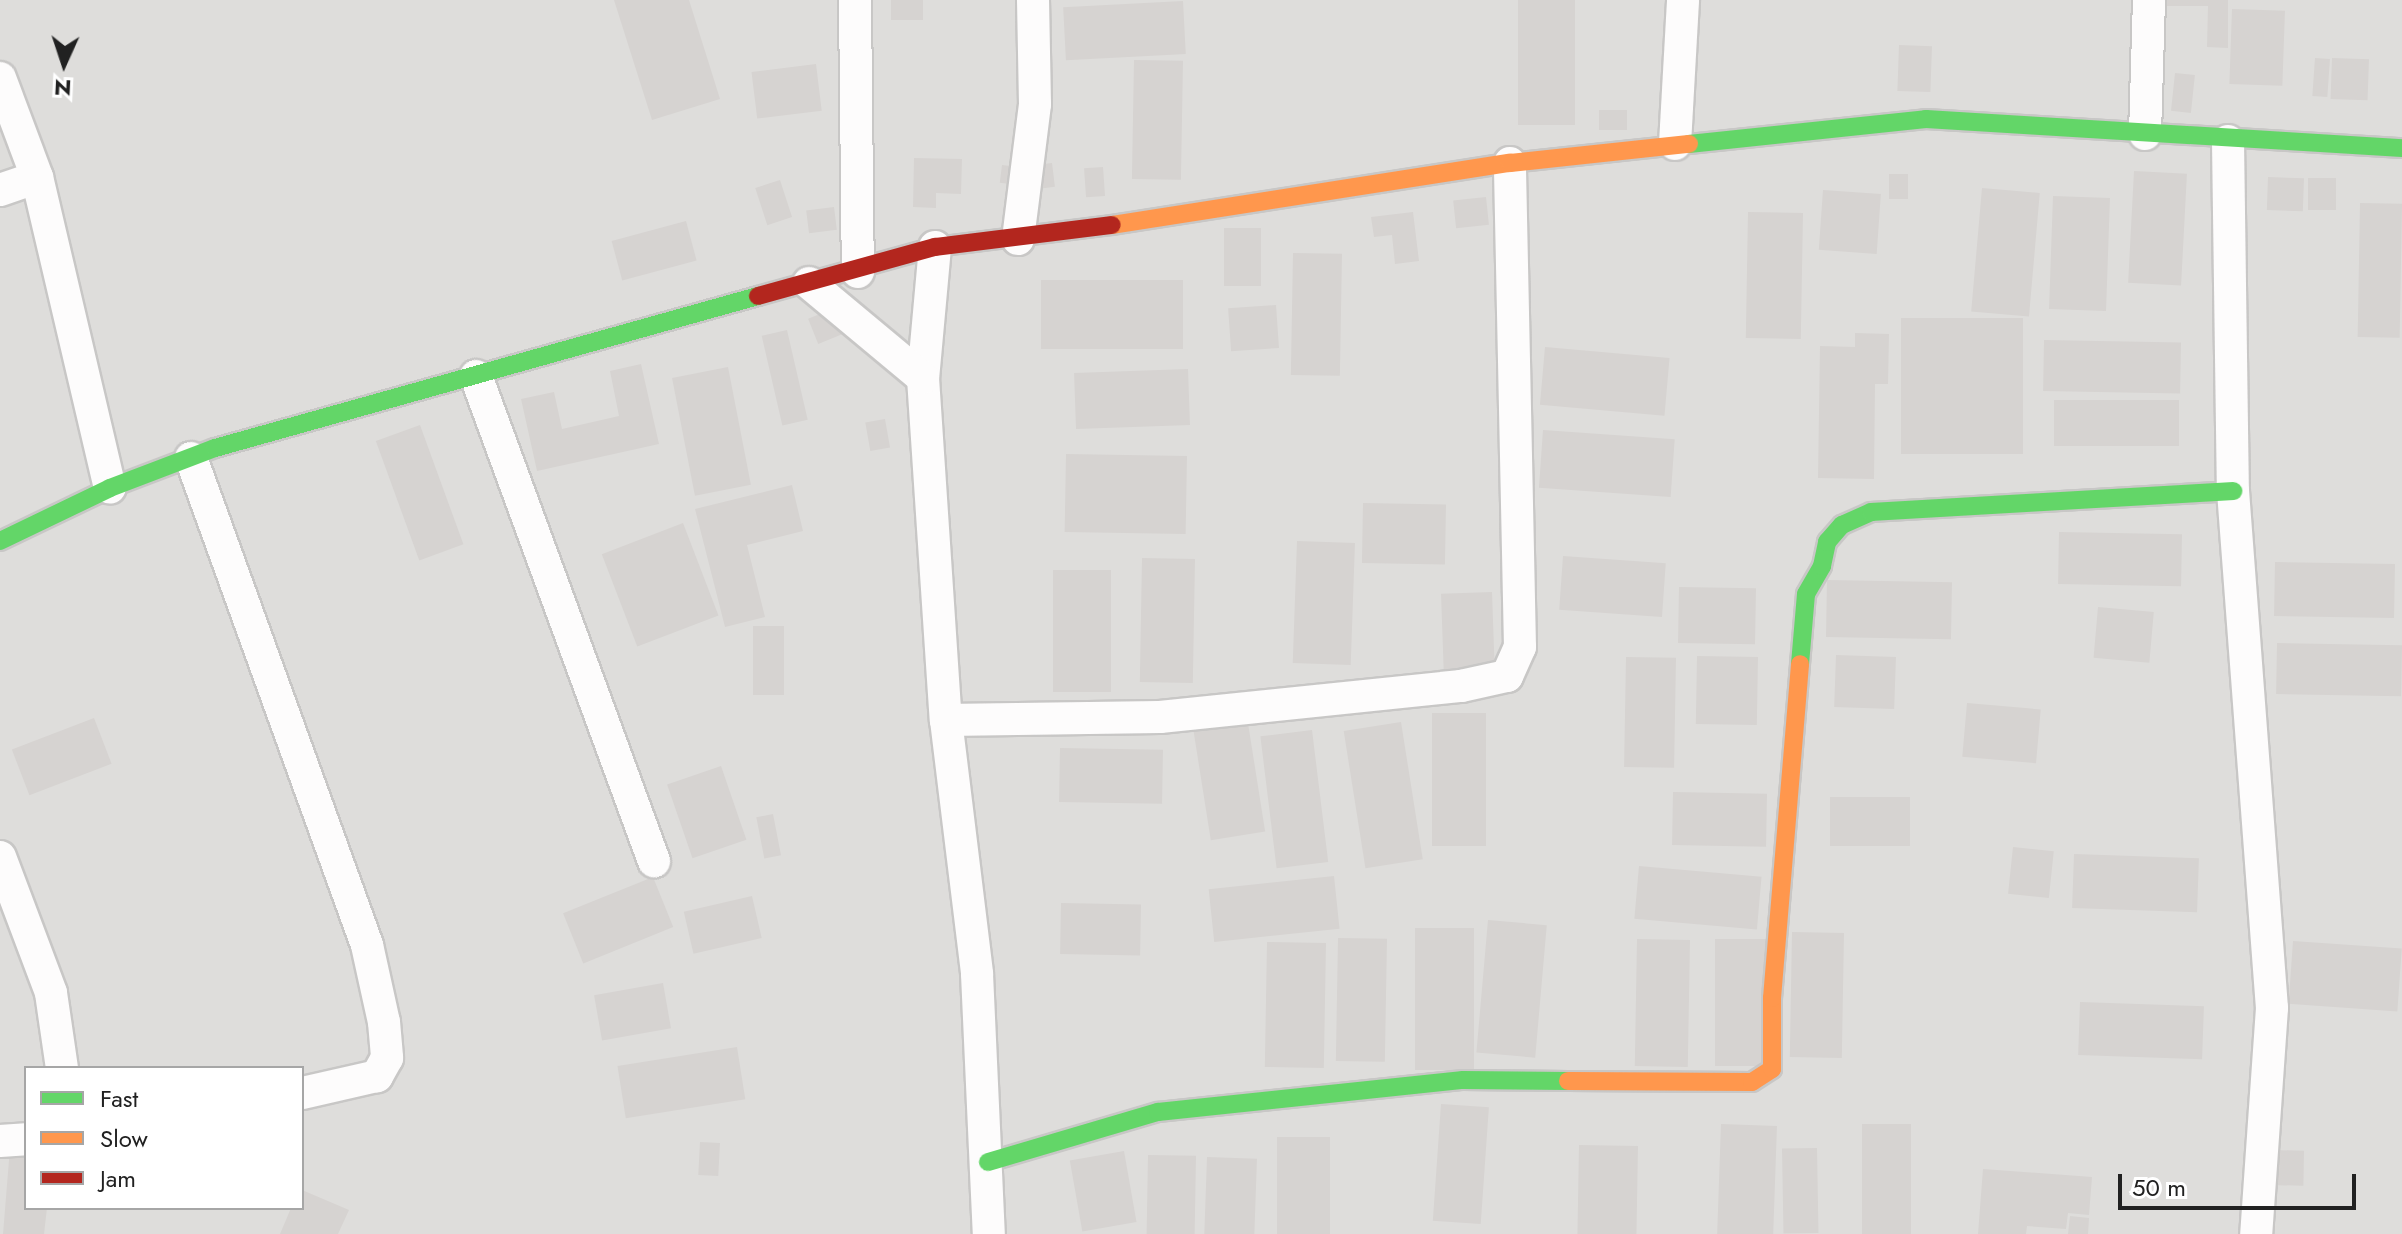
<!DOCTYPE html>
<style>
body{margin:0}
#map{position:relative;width:2402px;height:1234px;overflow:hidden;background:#efedea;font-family:Jost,sans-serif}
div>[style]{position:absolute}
.residential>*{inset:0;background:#dedddb}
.building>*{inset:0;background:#d6d3d1;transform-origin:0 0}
.roads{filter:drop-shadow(2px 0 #c8c7c6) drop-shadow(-2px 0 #c8c7c6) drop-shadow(0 2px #c8c7c6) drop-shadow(0 -2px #c8c7c6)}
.street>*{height:32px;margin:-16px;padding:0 16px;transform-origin:16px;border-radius:16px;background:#fdfcfc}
.fast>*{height:18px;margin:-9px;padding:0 9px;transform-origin:9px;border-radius:9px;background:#63d668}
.slow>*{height:18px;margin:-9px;padding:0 9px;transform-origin:9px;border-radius:9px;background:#ff974d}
.jam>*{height:18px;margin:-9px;padding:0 9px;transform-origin:9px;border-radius:9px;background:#b3261e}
span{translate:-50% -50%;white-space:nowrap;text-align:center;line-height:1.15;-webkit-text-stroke:7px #fff;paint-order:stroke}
.legend{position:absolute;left:24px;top:1066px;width:280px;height:144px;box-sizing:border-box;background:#fff;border:2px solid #a6a6a6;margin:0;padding:10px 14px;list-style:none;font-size:24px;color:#212121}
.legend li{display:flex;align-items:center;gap:16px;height:40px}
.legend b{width:40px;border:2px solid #a6a6a6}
.north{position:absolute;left:24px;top:24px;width:80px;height:80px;-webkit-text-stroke:6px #fff;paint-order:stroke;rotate:183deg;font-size:22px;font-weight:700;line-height:32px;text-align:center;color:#212121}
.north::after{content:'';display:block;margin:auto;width:28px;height:36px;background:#212121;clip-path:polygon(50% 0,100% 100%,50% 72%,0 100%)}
.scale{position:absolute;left:2118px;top:1174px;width:238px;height:36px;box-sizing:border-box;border:4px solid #212121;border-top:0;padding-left:10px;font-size:24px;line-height:28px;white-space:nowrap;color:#212121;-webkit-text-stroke:6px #fff;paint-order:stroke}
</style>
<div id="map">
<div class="residential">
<div style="clip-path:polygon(evenodd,0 0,2402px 0,2402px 1234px,0 1234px,0 0,26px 1068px,302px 1068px,302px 1208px,26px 1208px,26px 1068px)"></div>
</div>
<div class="building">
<div style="clip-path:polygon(614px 0,689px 0,720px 99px,652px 120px)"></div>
<div style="left:891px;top:0;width:32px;height:20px"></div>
<div style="left:1518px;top:0;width:57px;height:125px"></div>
<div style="clip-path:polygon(2165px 0,2228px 0,2228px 48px,2207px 47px,2208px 6px,2164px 6px)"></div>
<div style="left:1183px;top:1px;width:53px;height:120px;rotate:87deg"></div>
<div style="left:2232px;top:9px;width:53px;height:75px;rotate:2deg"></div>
<div style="left:1899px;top:45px;width:33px;height:46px;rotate:2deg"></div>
<div style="left:2315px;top:58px;width:15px;height:38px;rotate:4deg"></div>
<div style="left:2332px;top:58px;width:37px;height:41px;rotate:2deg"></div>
<div style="left:1134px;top:60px;width:49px;height:119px;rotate:1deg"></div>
<div style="left:816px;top:64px;width:47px;height:65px;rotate:83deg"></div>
<div style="left:2175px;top:73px;width:20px;height:38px;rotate:6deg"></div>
<div style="left:1599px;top:110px;width:28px;height:20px"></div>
<div style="clip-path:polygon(914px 158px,962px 159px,961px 194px,936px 193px,936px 208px,913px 207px)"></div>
<div style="left:1052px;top:163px;width:24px;height:20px;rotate:83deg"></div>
<div style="left:1002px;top:165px;width:25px;height:18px;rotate:7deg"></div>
<div style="left:1103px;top:167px;width:29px;height:19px;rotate:86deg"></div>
<div style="left:2134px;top:171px;width:53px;height:112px;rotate:3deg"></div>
<div style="left:1889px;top:174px;width:19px;height:25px"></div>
<div style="left:2268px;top:177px;width:36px;height:33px;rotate:2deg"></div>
<div style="left:2308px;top:178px;width:28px;height:32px"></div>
<div style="left:780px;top:180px;width:39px;height:26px;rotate:72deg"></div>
<div style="left:1982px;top:188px;width:58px;height:124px;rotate:5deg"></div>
<div style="left:1823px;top:190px;width:58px;height:60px;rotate:4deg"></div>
<div style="left:2053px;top:196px;width:57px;height:113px;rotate:2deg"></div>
<div style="left:1486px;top:197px;width:28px;height:33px;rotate:84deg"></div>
<div style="left:2360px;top:203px;width:42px;height:134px;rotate:1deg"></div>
<div style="left:834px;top:207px;width:23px;height:28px;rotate:83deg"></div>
<div style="clip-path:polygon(1413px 212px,1419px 261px,1395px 264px,1392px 235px,1374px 237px,1371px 217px)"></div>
<div style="left:1748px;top:212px;width:55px;height:126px;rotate:1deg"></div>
<div style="left:686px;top:221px;width:41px;height:77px;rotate:75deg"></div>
<div style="left:1224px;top:228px;width:37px;height:58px"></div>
<div style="left:1293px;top:253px;width:49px;height:122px;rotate:1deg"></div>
<div style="left:1183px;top:280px;width:69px;height:142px;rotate:90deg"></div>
<div style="left:1276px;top:305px;width:43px;height:48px;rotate:86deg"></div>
<div style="left:835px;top:308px;width:27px;height:29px;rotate:68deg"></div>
<div style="left:2023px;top:318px;width:136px;height:122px;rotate:90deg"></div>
<div style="left:787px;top:330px;width:92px;height:26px;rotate:77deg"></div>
<div style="clip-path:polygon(1855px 333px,1889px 334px,1888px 384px,1875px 384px,1874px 479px,1818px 478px,1820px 346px,1855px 347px)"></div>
<div style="left:2044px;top:340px;width:137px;height:51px;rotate:1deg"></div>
<div style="left:1545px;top:347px;width:125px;height:58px;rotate:5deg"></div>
<div style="clip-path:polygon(641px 364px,659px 444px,537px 471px,521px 399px,554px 392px,562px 429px,619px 416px,610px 371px)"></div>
<div style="left:728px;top:367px;width:120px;height:57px;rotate:79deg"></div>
<div style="left:1188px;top:369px;width:56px;height:114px;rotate:88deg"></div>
<div style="left:2054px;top:400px;width:125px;height:46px"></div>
<div style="left:885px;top:419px;width:29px;height:20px;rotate:80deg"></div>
<div style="left:420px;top:425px;width:127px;height:47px;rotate:70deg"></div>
<div style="left:1543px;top:430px;width:132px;height:58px;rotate:4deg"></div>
<div style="left:1066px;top:454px;width:121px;height:78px;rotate:1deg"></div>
<div style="clip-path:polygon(792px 485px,803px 531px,747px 545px,765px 617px,725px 627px,695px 509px)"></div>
<div style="left:1363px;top:503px;width:83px;height:60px;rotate:1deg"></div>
<div style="left:683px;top:523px;width:99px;height:87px;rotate:69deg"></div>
<div style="left:2059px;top:532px;width:123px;height:52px;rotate:1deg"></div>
<div style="left:1297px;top:541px;width:58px;height:122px;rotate:2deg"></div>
<div style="left:1563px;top:556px;width:103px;height:54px;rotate:4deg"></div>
<div style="left:1142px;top:558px;width:53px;height:124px;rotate:1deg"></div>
<div style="left:2275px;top:562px;width:120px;height:54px;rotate:1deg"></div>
<div style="left:1053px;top:570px;width:58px;height:122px"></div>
<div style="left:1827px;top:580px;width:125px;height:57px;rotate:1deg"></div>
<div style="left:1679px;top:587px;width:77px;height:56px;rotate:1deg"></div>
<div style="left:1492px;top:592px;width:84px;height:51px;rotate:88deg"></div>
<div style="left:2098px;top:607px;width:56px;height:51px;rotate:5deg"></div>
<div style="left:784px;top:626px;width:69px;height:31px;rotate:90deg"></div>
<div style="left:2277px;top:643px;width:125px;height:51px;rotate:1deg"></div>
<div style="left:1836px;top:655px;width:60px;height:52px;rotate:2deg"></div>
<div style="left:1697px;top:656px;width:61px;height:68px;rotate:1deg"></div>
<div style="left:1626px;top:657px;width:50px;height:110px;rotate:1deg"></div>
<div style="left:1967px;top:703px;width:74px;height:54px;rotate:5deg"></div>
<div style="left:1432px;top:713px;width:54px;height:133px"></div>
<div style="left:1247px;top:717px;width:116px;height:55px;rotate:81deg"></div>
<div style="left:94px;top:718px;width:49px;height:88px;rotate:69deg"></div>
<div style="left:1401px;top:722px;width:139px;height:58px;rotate:81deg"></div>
<div style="left:1312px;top:730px;width:133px;height:52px;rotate:83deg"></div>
<div style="left:1060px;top:748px;width:103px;height:54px;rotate:1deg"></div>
<div style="left:721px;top:766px;width:78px;height:57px;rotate:71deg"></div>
<div style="left:1673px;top:792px;width:94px;height:53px;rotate:1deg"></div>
<div style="left:1830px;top:797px;width:80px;height:49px"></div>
<div style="left:773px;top:814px;width:42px;height:17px;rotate:79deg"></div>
<div style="left:2013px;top:847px;width:41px;height:47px;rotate:6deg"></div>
<div style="left:2074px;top:854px;width:125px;height:54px;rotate:2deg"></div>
<div style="left:1639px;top:866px;width:123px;height:53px;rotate:5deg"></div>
<div style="left:1334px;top:876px;width:53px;height:126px;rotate:84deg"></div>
<div style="left:653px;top:877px;width:54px;height:97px;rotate:68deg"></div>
<div style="left:752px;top:896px;width:43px;height:70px;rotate:77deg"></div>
<div style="left:1061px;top:903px;width:80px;height:51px;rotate:1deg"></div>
<div style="left:1488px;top:920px;width:59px;height:133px;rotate:5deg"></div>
<div style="left:1415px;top:928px;width:59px;height:142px"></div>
<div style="left:1792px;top:932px;width:52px;height:125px;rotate:1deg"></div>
<div style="left:1338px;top:938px;width:49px;height:123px;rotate:1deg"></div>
<div style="left:1637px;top:939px;width:53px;height:127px;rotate:1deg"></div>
<div style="left:1715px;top:939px;width:51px;height:127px"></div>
<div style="left:2293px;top:941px;width:109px;height:63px;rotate:4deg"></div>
<div style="left:1267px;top:942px;width:59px;height:125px;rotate:1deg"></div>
<div style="left:663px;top:983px;width:46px;height:70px;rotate:80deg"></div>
<div style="left:2080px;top:1002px;width:124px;height:53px;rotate:2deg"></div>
<div style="left:737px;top:1047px;width:53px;height:121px;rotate:81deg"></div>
<div style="left:1441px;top:1104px;width:48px;height:117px;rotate:4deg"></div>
<div style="left:1721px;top:1124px;width:56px;height:110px;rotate:2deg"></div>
<div style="left:1862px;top:1124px;width:49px;height:110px"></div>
<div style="left:1277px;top:1137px;width:53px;height:97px"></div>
<div style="left:700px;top:1142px;width:20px;height:33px;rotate:3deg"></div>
<div style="left:1579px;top:1145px;width:59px;height:89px;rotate:1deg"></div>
<div style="clip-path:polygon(10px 1148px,26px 1150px,26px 1208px,47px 1208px,44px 1234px,3px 1234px)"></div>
<div style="left:1817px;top:1148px;width:85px;height:35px;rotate:89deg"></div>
<div style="left:2265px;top:1150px;width:39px;height:35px;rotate:1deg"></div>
<div style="left:1124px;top:1151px;width:72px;height:55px;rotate:80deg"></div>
<div style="left:1148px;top:1155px;width:48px;height:79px;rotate:1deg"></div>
<div style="left:1207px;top:1157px;width:50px;height:77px;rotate:2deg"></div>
<div style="clip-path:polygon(1983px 1169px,2092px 1177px,2089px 1215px,2068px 1213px,2066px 1229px,2027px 1226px,2026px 1234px,1978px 1234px)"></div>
<div style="clip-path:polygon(302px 1190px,349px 1210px,338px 1234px,280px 1234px,291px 1208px,302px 1208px)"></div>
<div style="clip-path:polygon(2070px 1216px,2089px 1218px,2088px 1234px,2068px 1234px)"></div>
</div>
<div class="roads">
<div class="street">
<div style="left:855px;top:0;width:272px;rotate:89.4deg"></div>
<div style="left:0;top:78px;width:106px;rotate:69.5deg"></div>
<div style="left:37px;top:177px;width:319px;rotate:76.8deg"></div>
<div style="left:2145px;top:134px;width:134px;rotate:-88.3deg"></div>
<div style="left:2228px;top:141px;width:350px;rotate:89.2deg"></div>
<div style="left:2233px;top:491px;width:518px;rotate:85.69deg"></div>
<div style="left:2272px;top:1008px;width:227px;rotate:94deg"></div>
<div style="left:1675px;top:144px;width:144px;rotate:-86.8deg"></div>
<div style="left:0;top:190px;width:39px;rotate:-19deg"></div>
<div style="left:1018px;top:239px;width:136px;rotate:-82.8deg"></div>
<div style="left:1035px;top:104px;width:104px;rotate:-91.1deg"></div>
<div style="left:935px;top:247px;width:132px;rotate:95.2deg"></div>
<div style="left:923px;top:378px;width:343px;rotate:86.2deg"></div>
<div style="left:946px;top:720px;width:256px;rotate:83deg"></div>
<div style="left:977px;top:974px;width:260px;rotate:87.4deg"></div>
<div style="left:809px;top:283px;width:148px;rotate:39.8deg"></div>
<div style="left:476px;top:376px;width:517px;rotate:69.85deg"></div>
<div style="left:191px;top:458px;width:518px;rotate:70.13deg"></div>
<div style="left:367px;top:945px;width:79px;rotate:77.6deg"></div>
<div style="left:384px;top:1022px;width:36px;rotate:85deg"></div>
<div style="left:387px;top:1058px;width:21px;rotate:119deg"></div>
<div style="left:377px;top:1076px;width:77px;rotate:167.2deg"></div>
<div style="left:946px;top:720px;width:214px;rotate:-0.8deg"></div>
<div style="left:1160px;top:717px;width:303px;rotate:-5.9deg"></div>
<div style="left:1461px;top:686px;width:47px;rotate:-12.3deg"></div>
<div style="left:1507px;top:676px;width:32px;rotate:-66deg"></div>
<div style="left:1520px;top:647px;width:484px;rotate:-91.2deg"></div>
<div style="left:0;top:857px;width:145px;rotate:69.4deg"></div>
<div style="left:51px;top:993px;width:76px;rotate:81.7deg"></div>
<div style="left:0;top:1141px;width:26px;rotate:-4deg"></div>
</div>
<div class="fast">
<div style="left:1689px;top:144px;width:238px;rotate:-6deg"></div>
<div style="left:1926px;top:119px;width:477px;rotate:3.5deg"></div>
<div style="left:0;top:541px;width:122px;rotate:-25.7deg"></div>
<div style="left:110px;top:488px;width:112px;rotate:-20.9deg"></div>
<div style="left:215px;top:448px;width:564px;rotate:-15.64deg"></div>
<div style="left:1800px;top:664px;width:70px;rotate:-85.1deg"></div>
<div style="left:1806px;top:594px;width:32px;rotate:-60deg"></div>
<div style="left:1822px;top:566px;width:25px;rotate:-78deg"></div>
<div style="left:1827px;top:542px;width:23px;rotate:-49deg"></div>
<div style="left:1842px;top:525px;width:32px;rotate:-24deg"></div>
<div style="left:1871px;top:512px;width:363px;rotate:-3.3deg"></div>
<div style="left:988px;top:1162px;width:177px;rotate:-16.4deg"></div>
<div style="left:1158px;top:1112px;width:307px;rotate:-6deg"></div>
<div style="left:1463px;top:1080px;width:105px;rotate:0.5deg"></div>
</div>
<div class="slow">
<div style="left:1112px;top:225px;width:403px;rotate:-8.9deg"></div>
<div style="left:1510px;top:163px;width:180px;rotate:-6.1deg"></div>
<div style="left:1568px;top:1081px;width:184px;rotate:0.3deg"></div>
<div style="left:1752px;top:1082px;width:24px;rotate:-33deg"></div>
<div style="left:1772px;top:1069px;width:71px;rotate:-90deg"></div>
<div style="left:1772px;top:998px;width:335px;rotate:-85.2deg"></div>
</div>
<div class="jam">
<div style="left:758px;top:296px;width:184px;rotate:-15.5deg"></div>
<div style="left:935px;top:247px;width:178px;rotate:-7.1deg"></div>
</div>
</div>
<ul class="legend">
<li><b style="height:10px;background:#63d668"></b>Fast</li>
<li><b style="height:10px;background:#ff974d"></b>Slow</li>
<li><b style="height:10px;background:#b3261e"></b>Jam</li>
</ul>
<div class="north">N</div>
<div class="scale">50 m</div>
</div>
